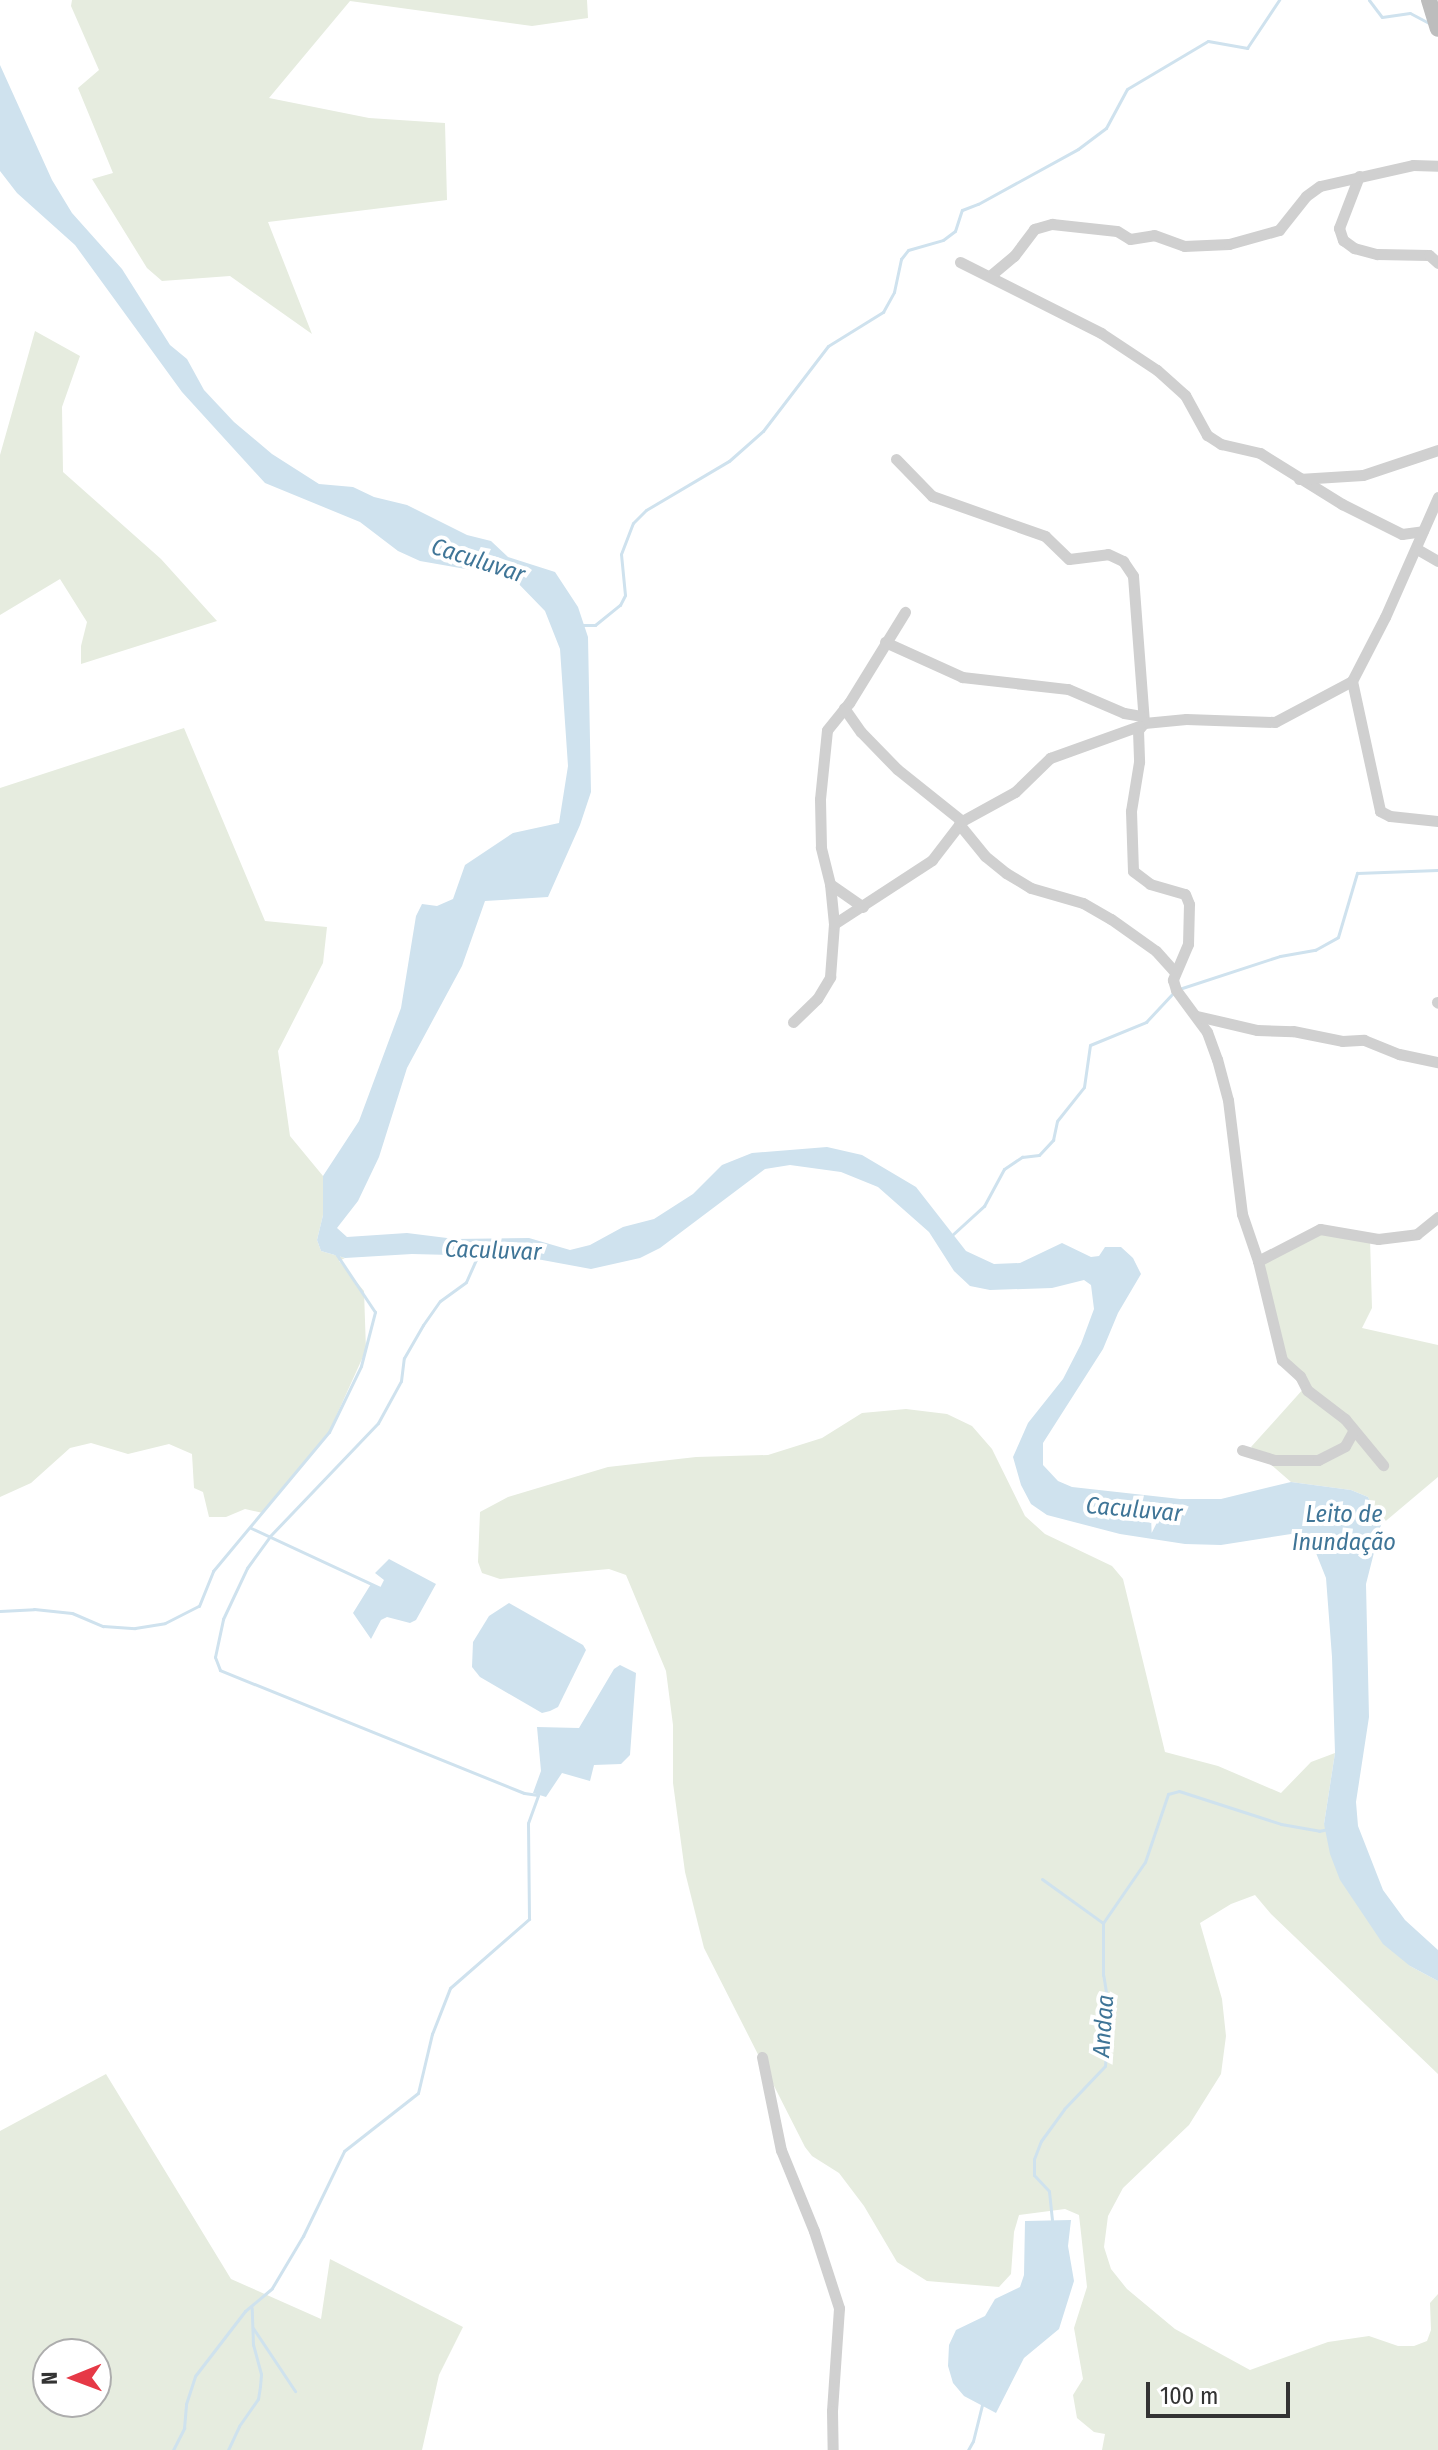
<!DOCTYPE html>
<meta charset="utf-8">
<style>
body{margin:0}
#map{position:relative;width:1438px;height:2450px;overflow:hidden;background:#fff;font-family:"Fira Sans Condensed",sans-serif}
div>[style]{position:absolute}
.green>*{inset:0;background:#e6ecdf}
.water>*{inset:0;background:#cfe2ee}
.stream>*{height:3px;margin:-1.5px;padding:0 1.5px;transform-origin:1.5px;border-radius:1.5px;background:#cfe2ee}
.minor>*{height:11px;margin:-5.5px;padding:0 5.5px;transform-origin:5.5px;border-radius:5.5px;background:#d0d0d0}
.secondary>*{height:16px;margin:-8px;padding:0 8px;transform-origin:8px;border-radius:8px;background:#bdbdbd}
span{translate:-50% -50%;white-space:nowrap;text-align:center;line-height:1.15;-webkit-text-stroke:8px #fff;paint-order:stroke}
.water-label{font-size:24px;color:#3f7597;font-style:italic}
.north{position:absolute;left:32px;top:2338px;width:80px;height:80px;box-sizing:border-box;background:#fff;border:2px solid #adadad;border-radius:50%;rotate:269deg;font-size:22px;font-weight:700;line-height:32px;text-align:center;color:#333}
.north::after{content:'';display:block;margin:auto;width:28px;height:36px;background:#e63946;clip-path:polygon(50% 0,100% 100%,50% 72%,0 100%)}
.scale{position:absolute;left:1146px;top:2382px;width:144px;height:36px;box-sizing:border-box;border:4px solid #333;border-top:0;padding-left:10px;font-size:24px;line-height:28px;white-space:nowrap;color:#333;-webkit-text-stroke:6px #fff;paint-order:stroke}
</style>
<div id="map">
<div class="green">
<div style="clip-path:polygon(72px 0,587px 0,588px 18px,532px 26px,350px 1px,269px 98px,369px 118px,445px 123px,447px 200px,268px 222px,312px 334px,230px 276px,162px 281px,147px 268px,92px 179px,113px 173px,78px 88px,99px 70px,71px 6px)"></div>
<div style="clip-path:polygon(35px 331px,80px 356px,62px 407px,63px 472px,161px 559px,217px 621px,81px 664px,81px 646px,87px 622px,60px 579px,0 615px,0 455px)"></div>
<div style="clip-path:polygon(184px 728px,265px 921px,327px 927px,323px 963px,278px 1051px,290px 1136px,323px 1176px,323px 1215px,317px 1240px,321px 1251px,345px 1258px,339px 1261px,364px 1291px,366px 1350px,329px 1432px,263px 1513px,245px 1509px,226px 1517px,209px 1517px,203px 1492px,194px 1488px,192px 1454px,169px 1444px,128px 1454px,91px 1443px,70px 1448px,31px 1483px,0 1497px,0 788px)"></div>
<div style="clip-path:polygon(1320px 1229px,1370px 1238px,1372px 1308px,1362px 1328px,1438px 1345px,1438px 1477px,1381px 1525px,1368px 1497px,1351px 1490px,1291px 1482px,1251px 1447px,1305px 1387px,1285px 1365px,1258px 1261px)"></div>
<div style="clip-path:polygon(906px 1409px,947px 1414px,972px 1426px,992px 1449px,1025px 1516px,1045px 1534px,1112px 1566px,1123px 1579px,1165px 1752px,1218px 1766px,1281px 1793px,1311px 1762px,1335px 1753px,1324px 1824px,1410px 1966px,1438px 1981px,1438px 2074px,1271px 1914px,1255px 1895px,1231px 1904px,1200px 1923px,1222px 1999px,1226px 2036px,1221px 2074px,1189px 2125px,1123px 2188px,1108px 2216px,1104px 2247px,1111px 2269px,1127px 2289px,1175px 2329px,1250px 2370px,1328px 2342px,1369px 2336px,1398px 2346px,1414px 2346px,1427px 2341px,1431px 2330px,1430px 2303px,1438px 2294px,1438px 2450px,1102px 2450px,1105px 2434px,1094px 2432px,1077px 2418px,1073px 2395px,1083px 2379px,1074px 2328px,1087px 2287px,1079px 2215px,1065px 2209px,1019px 2215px,1014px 2232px,1011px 2274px,999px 2287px,927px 2281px,897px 2262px,864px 2206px,839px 2173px,812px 2156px,805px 2147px,704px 1948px,685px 1872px,673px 1783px,673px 1725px,666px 1671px,626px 1575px,609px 1569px,500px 1579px,482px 1573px,478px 1562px,480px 1512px,508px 1497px,608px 1467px,696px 1457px,768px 1455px,822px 1438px,862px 1413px)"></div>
<div style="clip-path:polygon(evenodd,106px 2074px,231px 2279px,321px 2319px,330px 2259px,463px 2327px,439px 2375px,422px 2450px,0 2450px,0 2131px,106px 2074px,48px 2354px,96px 2354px,96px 2402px,48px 2402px,48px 2354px)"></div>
</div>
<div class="water">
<div style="clip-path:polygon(0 65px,52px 180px,72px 213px,122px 269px,170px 345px,187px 359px,204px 390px,234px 422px,272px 454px,319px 484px,353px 487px,374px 497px,407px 505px,467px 535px,491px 541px,508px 557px,555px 572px,578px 607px,588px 637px,591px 792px,580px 825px,548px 897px,485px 901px,462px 966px,407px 1068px,379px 1157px,358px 1201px,337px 1228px,347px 1237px,407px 1233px,455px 1239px,529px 1238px,570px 1250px,590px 1245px,623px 1227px,654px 1219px,693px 1194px,722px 1165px,752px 1153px,827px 1147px,862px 1155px,916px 1187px,966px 1251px,994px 1264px,1020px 1263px,1062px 1243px,1091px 1257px,1099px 1256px,1105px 1247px,1121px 1247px,1133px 1258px,1141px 1274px,1118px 1313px,1103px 1349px,1043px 1443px,1043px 1465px,1058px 1481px,1072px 1487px,1180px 1499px,1221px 1499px,1291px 1482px,1351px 1490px,1368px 1497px,1381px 1525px,1366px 1584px,1369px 1717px,1356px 1802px,1358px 1826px,1383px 1890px,1405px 1920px,1438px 1950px,1438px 1981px,1410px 1966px,1383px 1944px,1340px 1880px,1330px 1854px,1324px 1824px,1335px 1753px,1332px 1657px,1326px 1578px,1312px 1543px,1291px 1534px,1221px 1545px,1185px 1544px,1120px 1534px,1047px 1515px,1031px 1504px,1021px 1485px,1013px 1457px,1028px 1423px,1063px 1379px,1081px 1344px,1094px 1309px,1091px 1285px,1084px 1280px,1052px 1288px,990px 1290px,970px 1286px,954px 1271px,929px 1232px,878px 1187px,841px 1172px,790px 1165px,765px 1169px,660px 1248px,640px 1258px,591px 1269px,526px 1257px,412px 1254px,345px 1258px,321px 1251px,317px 1240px,323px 1215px,323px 1176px,359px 1121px,401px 1008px,416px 916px,422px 904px,437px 906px,453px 899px,465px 865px,513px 833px,559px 823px,568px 766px,560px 649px,545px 611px,512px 577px,420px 561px,398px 551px,360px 522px,265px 483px,182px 392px,75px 245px,17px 193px,0 171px)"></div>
<div style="clip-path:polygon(389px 1559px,436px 1584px,416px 1620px,410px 1623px,387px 1617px,381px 1620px,371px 1639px,353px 1613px,371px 1584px,380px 1588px,384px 1580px,375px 1573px)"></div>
<div style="clip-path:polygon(509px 1603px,583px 1645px,586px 1650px,558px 1707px,550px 1711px,542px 1713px,480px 1677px,472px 1667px,473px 1642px,489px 1616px)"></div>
<div style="clip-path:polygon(620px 1665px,636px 1673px,630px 1755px,621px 1764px,594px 1765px,590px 1781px,562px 1773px,546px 1797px,533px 1793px,541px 1771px,537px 1727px,579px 1728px,614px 1669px)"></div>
<div style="clip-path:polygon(1071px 2220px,1068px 2246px,1074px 2281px,1059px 2329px,1024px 2358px,996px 2413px,964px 2396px,953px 2383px,948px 2366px,949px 2345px,956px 2330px,985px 2316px,995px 2299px,1020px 2287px,1024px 2275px,1025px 2221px)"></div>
</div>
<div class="stream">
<div style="left:1369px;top:0;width:21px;rotate:53deg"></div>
<div style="left:1382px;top:17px;width:28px;rotate:-8deg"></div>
<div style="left:1410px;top:13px;width:24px;rotate:28deg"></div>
<div style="left:581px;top:625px;width:14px"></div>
<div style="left:595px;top:625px;width:32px;rotate:-39deg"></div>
<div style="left:620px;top:605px;width:11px;rotate:-63deg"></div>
<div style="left:625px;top:595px;width:41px;rotate:-95.6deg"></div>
<div style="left:621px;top:554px;width:33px;rotate:-69deg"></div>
<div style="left:633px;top:523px;width:18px;rotate:-45deg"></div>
<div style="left:646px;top:510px;width:96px;rotate:-30.6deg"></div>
<div style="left:729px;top:461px;width:45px;rotate:-41.4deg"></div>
<div style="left:763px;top:431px;width:107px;rotate:-52.6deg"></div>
<div style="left:828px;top:346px;width:65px;rotate:-31.7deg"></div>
<div style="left:883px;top:312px;width:23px;rotate:-61deg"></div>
<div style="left:894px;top:292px;width:34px;rotate:-78deg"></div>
<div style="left:901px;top:259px;width:11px;rotate:-52deg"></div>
<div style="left:908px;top:250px;width:36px;rotate:-16deg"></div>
<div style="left:943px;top:240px;width:15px;rotate:-37deg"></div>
<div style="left:955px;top:231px;width:22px;rotate:-72deg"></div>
<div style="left:962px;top:210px;width:17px;rotate:-21deg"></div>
<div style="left:978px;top:204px;width:114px;rotate:-28.8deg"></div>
<div style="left:1078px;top:149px;width:35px;rotate:-37deg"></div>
<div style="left:1106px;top:128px;width:44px;rotate:-61.7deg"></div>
<div style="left:1127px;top:89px;width:94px;rotate:-30.7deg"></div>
<div style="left:1208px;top:41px;width:40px;rotate:10deg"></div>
<div style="left:1247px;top:48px;width:58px;rotate:-56.3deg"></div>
<div style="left:1179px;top:989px;width:106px;rotate:-18.1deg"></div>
<div style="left:1280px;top:956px;width:36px;rotate:-10deg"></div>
<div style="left:1315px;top:950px;width:26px;rotate:-29deg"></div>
<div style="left:1338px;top:937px;width:67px;rotate:-73.5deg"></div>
<div style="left:1357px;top:873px;width:81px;rotate:-2.1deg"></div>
<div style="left:951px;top:1236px;width:45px;rotate:-42.3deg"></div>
<div style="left:984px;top:1206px;width:42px;rotate:-61.6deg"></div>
<div style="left:1004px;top:1169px;width:22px;rotate:-34deg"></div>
<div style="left:1022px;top:1157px;width:17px;rotate:-7deg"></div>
<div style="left:1039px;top:1155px;width:21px;rotate:-47deg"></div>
<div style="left:1053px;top:1140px;width:19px;rotate:-78deg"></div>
<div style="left:1057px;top:1121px;width:43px;rotate:-51.5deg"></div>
<div style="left:1084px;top:1087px;width:42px;rotate:-81.9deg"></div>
<div style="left:1090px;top:1045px;width:61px;rotate:-22.3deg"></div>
<div style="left:1146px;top:1022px;width:40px;rotate:-47deg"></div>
<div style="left:251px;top:1528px;width:142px;rotate:24.9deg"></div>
<div style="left:0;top:1611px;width:34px;rotate:-3deg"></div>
<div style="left:34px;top:1609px;width:38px;rotate:6deg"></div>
<div style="left:72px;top:1613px;width:34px;rotate:23deg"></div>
<div style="left:103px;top:1626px;width:32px;rotate:4deg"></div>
<div style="left:135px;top:1628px;width:30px;rotate:-9deg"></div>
<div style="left:165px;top:1623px;width:38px;rotate:-27deg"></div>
<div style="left:199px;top:1606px;width:38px;rotate:-68deg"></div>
<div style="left:213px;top:1571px;width:181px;rotate:-50.2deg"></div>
<div style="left:329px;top:1432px;width:73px;rotate:-64.1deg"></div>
<div style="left:361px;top:1366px;width:56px;rotate:-75.5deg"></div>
<div style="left:375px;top:1312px;width:72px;rotate:-123.7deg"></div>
<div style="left:1042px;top:1879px;width:75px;rotate:35.8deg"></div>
<div style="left:1052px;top:2220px;width:29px;rotate:-96deg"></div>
<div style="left:1049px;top:2191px;width:22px;rotate:-133deg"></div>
<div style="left:1034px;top:2175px;width:16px;rotate:-90deg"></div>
<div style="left:1034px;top:2159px;width:19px;rotate:-69deg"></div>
<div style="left:1041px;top:2141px;width:39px;rotate:-54deg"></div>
<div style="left:1064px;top:2109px;width:59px;rotate:-46.4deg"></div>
<div style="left:1105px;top:2066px;width:55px;rotate:-85.8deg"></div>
<div style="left:1109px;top:2011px;width:36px;rotate:-99deg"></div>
<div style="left:1103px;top:1975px;width:52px;rotate:-90deg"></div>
<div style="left:1103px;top:1923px;width:74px;rotate:-55.5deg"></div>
<div style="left:1145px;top:1862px;width:72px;rotate:-71.3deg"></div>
<div style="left:1168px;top:1794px;width:11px;rotate:-15deg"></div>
<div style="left:1179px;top:1791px;width:107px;rotate:17.9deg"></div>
<div style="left:1281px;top:1824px;width:39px;rotate:10deg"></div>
<div style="left:1319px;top:1831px;width:9px;rotate:-13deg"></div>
<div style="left:253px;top:2328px;width:76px;rotate:56.3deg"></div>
<div style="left:173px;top:2450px;width:25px;rotate:-63deg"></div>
<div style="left:184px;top:2428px;width:24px;rotate:-85deg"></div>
<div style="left:186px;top:2404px;width:29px;rotate:-72deg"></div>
<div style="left:195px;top:2376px;width:82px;rotate:-52.4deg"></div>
<div style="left:245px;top:2311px;width:35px;rotate:-40deg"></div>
<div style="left:272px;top:2288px;width:61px;rotate:-59.2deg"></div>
<div style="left:303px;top:2236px;width:94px;rotate:-64.2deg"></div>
<div style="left:344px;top:2151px;width:94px;rotate:-38.1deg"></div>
<div style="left:418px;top:2093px;width:61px;rotate:-76.7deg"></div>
<div style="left:432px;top:2034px;width:49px;rotate:-68.6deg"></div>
<div style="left:450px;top:1988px;width:105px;rotate:-41.1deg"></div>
<div style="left:529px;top:1919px;width:96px;rotate:-90.6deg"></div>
<div style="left:528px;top:1823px;width:30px;rotate:-70deg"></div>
<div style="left:538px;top:1795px;width:14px;rotate:-172deg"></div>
<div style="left:524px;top:1793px;width:328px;rotate:-158deg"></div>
<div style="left:220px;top:1670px;width:14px;rotate:-111deg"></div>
<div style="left:215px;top:1657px;width:39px;rotate:-78deg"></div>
<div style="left:223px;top:1619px;width:56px;rotate:-64.8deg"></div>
<div style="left:247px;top:1568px;width:39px;rotate:-54deg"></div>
<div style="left:270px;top:1536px;width:156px;rotate:-46.3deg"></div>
<div style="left:378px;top:1423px;width:48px;rotate:-61.3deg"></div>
<div style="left:401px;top:1381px;width:23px;rotate:-83deg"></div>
<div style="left:404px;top:1358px;width:38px;rotate:-60deg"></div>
<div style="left:423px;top:1325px;width:29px;rotate:-55deg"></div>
<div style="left:440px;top:1301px;width:32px;rotate:-36deg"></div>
<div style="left:466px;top:1282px;width:27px;rotate:-66deg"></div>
<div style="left:228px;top:2450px;width:26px;rotate:-65deg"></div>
<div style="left:239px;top:2426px;width:33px;rotate:-55deg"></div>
<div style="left:258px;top:2399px;width:13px;rotate:-81deg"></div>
<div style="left:260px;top:2386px;width:12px;rotate:-85deg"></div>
<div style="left:261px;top:2374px;width:30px;rotate:-105deg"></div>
<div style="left:253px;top:2345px;width:37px;rotate:-92deg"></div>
<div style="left:968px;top:2450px;width:10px;rotate:-61deg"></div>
<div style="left:973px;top:2441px;width:37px;rotate:-76deg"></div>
</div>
<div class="minor">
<div style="left:1359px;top:176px;width:56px;rotate:111deg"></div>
<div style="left:1339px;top:228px;width:13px;rotate:72deg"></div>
<div style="left:1343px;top:240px;width:14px;rotate:36deg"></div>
<div style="left:1354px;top:248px;width:24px;rotate:15deg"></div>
<div style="left:1377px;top:254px;width:52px;rotate:1.1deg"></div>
<div style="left:1429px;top:255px;width:12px;rotate:42deg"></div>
<div style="left:960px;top:262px;width:158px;rotate:26.7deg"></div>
<div style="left:1101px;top:333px;width:67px;rotate:33.5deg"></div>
<div style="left:1157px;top:370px;width:38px;rotate:42deg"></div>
<div style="left:1185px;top:395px;width:46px;rotate:61.2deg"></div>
<div style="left:1207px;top:435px;width:17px;rotate:33deg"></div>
<div style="left:1221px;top:444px;width:40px;rotate:13deg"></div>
<div style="left:1260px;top:453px;width:97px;rotate:31.9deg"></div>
<div style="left:1342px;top:504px;width:67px;rotate:26.6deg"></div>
<div style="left:1402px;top:534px;width:21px;rotate:-8deg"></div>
<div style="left:991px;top:275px;width:30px;rotate:-40deg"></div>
<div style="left:1014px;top:256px;width:34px;rotate:-53deg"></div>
<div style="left:1034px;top:229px;width:19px;rotate:-16deg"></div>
<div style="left:1052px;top:224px;width:65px;rotate:6.1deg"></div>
<div style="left:1117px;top:231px;width:15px;rotate:32deg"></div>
<div style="left:1130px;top:239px;width:24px;rotate:-9deg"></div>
<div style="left:1154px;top:235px;width:32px;rotate:20deg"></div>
<div style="left:1184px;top:246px;width:45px;rotate:-2.5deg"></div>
<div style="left:1229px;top:244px;width:52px;rotate:-15.6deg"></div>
<div style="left:1279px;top:230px;width:43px;rotate:-51.5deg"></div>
<div style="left:1306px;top:196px;width:17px;rotate:-36deg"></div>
<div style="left:1320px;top:186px;width:95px;rotate:-12.7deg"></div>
<div style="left:1413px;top:165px;width:25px;rotate:2deg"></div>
<div style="left:896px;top:459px;width:52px;rotate:45.8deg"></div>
<div style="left:932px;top:496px;width:120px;rotate:19.5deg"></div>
<div style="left:1045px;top:536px;width:33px;rotate:44deg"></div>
<div style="left:1069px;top:559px;width:39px;rotate:-7deg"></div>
<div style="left:1108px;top:554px;width:17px;rotate:25deg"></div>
<div style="left:1123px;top:561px;width:18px;rotate:56deg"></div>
<div style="left:1133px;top:576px;width:147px;rotate:85.7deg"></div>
<div style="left:1299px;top:479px;width:64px;rotate:-3.6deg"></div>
<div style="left:1363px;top:475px;width:79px;rotate:-18.4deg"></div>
<div style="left:1438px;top:497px;width:131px;rotate:113.8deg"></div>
<div style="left:1385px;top:617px;width:72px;rotate:117.3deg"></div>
<div style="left:1352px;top:681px;width:87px;rotate:152deg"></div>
<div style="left:1275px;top:722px;width:89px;rotate:-178.1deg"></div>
<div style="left:1186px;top:719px;width:42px;rotate:174.6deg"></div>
<div style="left:1144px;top:723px;width:9px;rotate:131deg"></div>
<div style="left:1138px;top:730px;width:32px;rotate:88deg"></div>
<div style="left:1139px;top:762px;width:50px;rotate:99.3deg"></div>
<div style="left:1131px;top:811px;width:60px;rotate:88.1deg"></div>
<div style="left:1133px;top:871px;width:21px;rotate:37deg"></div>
<div style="left:1150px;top:884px;width:36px;rotate:16deg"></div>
<div style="left:1185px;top:894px;width:11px;rotate:68deg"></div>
<div style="left:1189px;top:904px;width:40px;rotate:91.4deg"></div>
<div style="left:1188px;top:944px;width:39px;rotate:113deg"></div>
<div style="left:1173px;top:980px;width:10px;rotate:73deg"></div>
<div style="left:1176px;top:990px;width:52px;rotate:53.6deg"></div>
<div style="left:1207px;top:1032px;width:29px;rotate:70deg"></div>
<div style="left:1217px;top:1059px;width:42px;rotate:75deg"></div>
<div style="left:1228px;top:1100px;width:115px;rotate:83deg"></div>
<div style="left:1242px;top:1214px;width:50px;rotate:71.2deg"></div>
<div style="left:1258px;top:1261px;width:70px;rotate:-27.3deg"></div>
<div style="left:1320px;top:1229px;width:59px;rotate:9.8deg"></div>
<div style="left:1378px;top:1239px;width:39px;rotate:-7deg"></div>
<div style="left:1417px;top:1234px;width:27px;rotate:-39deg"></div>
<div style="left:1417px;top:549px;width:24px;rotate:30deg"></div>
<div style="left:885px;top:642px;width:85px;rotate:24.4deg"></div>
<div style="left:962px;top:677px;width:107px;rotate:6.5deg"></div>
<div style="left:1068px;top:689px;width:61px;rotate:23.2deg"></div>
<div style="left:1124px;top:713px;width:17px;rotate:10deg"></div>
<div style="left:1352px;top:681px;width:133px;rotate:77.8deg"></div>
<div style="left:1380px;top:811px;width:11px;rotate:27deg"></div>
<div style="left:1390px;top:816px;width:48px;rotate:5.9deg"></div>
<div style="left:844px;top:708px;width:29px;rotate:55deg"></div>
<div style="left:861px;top:732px;width:52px;rotate:45.8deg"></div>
<div style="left:897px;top:769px;width:83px;rotate:38.7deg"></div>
<div style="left:959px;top:824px;width:41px;rotate:50.9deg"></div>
<div style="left:985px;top:856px;width:27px;rotate:39deg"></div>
<div style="left:1006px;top:873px;width:29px;rotate:31deg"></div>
<div style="left:1031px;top:888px;width:54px;rotate:16.1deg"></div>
<div style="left:1083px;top:903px;width:32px;rotate:30deg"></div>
<div style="left:1111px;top:919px;width:55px;rotate:35.4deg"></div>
<div style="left:1156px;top:951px;width:28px;rotate:48deg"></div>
<div style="left:830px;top:884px;width:40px;rotate:34.9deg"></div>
<div style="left:834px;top:924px;width:117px;rotate:-33.1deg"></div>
<div style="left:932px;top:860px;width:49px;rotate:-52.4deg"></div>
<div style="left:962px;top:821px;width:60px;rotate:-28.7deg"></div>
<div style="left:1015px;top:792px;width:49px;rotate:-44.2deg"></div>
<div style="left:1050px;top:758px;width:95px;rotate:-19.8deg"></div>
<div style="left:1437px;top:1002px;width:1px;rotate:45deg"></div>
<div style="left:1197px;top:1016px;width:62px;rotate:13.1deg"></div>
<div style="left:1257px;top:1030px;width:36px;rotate:2deg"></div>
<div style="left:1293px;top:1031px;width:50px;rotate:11.5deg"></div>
<div style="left:1342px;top:1041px;width:22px;rotate:-3deg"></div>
<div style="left:1364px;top:1040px;width:38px;rotate:22deg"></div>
<div style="left:1399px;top:1054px;width:40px;rotate:12deg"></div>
<div style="left:793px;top:1022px;width:33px;rotate:-44deg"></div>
<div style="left:817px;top:999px;width:26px;rotate:-59deg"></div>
<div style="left:830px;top:977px;width:53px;rotate:-85.7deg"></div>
<div style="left:834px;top:924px;width:40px;rotate:-95.7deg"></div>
<div style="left:830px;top:884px;width:38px;rotate:-104deg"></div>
<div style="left:821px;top:847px;width:48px;rotate:-91.2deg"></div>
<div style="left:820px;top:799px;width:69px;rotate:-84.2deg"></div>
<div style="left:827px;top:730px;width:35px;rotate:-51deg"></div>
<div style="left:849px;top:703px;width:107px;rotate:-58.4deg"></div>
<div style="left:1258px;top:1261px;width:102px;rotate:76.4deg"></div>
<div style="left:1282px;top:1360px;width:24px;rotate:42deg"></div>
<div style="left:1300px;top:1376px;width:16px;rotate:63deg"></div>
<div style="left:1307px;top:1390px;width:48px;rotate:37.3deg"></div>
<div style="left:1345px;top:1419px;width:60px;rotate:50.4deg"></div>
<div style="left:1242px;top:1450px;width:34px;rotate:17deg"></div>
<div style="left:1274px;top:1460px;width:44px"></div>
<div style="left:1318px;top:1460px;width:30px;rotate:-27deg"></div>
<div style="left:1345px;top:1446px;width:18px;rotate:-61deg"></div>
<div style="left:762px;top:2057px;width:95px;rotate:78.5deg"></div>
<div style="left:781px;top:2150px;width:87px;rotate:67.8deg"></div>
<div style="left:814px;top:2231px;width:81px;rotate:72deg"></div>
<div style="left:839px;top:2308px;width:103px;rotate:93.9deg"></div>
<div style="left:832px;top:2411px;width:39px;rotate:89deg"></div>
</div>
<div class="secondary">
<div style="left:1429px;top:0;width:30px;rotate:73deg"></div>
</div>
<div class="water-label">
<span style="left:478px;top:561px;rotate:18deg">Caculuvar</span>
<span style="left:493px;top:1251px;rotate:2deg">Caculuvar</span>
<span style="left:1134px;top:1510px;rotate:5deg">Caculuvar</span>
<span style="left:1344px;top:1529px">Leito de<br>Inundação</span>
<span style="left:1104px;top:2026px;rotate:-86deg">Andaa</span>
</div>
<div class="north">N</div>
<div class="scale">100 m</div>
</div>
